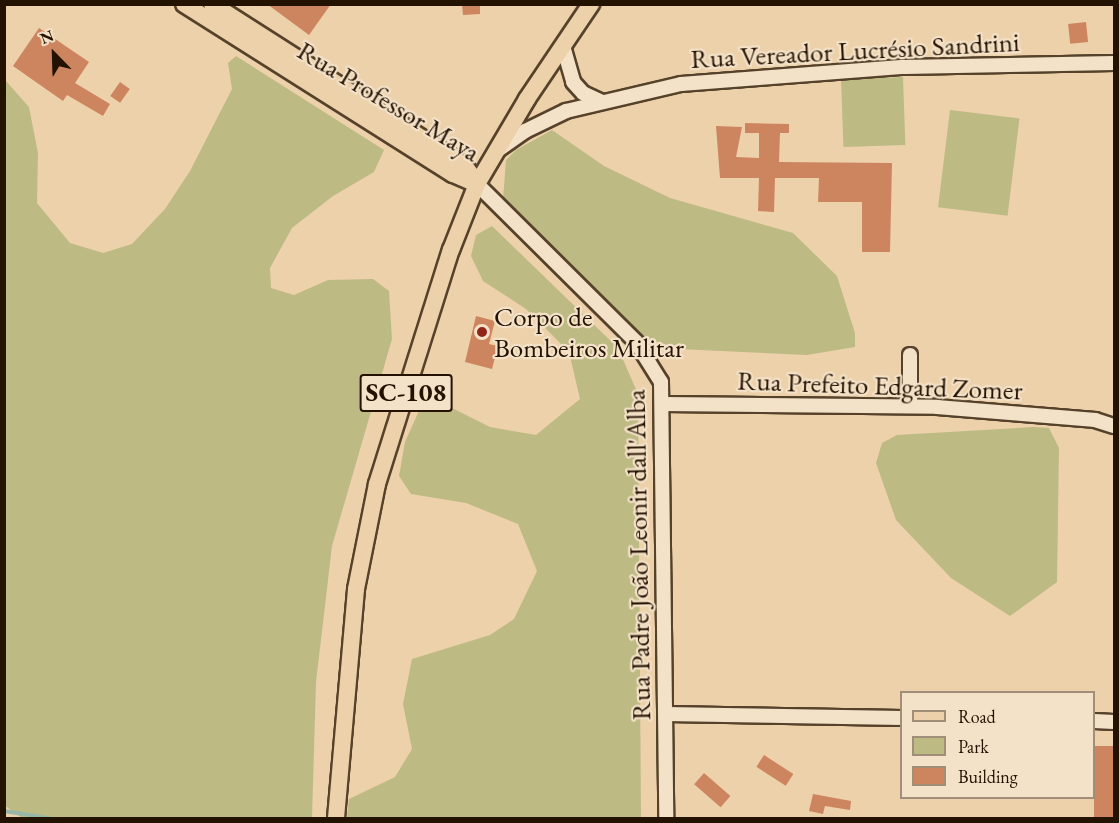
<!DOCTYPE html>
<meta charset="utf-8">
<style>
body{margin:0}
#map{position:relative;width:1119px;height:823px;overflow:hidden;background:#ecd1aa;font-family:"EB Garamond",serif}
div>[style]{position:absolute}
.green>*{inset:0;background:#beba84;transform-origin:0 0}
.stream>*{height:4px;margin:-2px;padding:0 2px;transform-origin:2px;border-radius:2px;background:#99b7a7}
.building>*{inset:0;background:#cd8560;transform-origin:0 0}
.roads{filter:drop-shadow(2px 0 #56422a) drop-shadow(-2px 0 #56422a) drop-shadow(0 2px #56422a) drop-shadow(0 -2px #56422a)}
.minor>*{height:14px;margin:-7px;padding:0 7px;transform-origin:7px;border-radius:7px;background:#f3e1c8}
.major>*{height:16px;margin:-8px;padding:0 8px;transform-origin:8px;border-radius:8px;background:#ecd1aa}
.dots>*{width:16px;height:16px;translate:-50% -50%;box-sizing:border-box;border:3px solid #f3e1c8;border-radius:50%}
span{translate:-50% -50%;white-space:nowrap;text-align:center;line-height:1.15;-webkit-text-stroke:4.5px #f3e1c8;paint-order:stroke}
.shield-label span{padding:2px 4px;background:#f3e1c8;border:2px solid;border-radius:4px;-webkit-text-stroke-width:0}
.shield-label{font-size:26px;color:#241200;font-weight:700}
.street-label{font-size:27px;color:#241200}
.poi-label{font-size:27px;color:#241200}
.left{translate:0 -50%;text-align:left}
.frame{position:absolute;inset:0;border:6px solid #241200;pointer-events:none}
.legend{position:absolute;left:900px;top:691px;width:195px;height:108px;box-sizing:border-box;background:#f3e1c8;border:2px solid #a08e78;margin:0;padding:8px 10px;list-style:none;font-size:18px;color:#241200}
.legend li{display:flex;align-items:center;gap:12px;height:30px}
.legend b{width:30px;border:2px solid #a08e78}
.north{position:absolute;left:24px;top:24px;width:60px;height:60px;-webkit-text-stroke:4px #f3e1c8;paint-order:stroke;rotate:337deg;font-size:16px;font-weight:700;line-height:24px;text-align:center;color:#241200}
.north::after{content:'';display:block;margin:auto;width:21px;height:27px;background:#241200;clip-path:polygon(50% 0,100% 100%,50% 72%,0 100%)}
</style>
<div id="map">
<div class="green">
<div style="clip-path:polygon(236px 56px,384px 150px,374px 172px,333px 196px,292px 228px,270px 268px,271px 288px,294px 295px,328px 280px,373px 279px,389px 291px,392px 339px,332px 546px,316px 682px,312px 818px,22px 818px,4px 805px,5px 80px,29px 107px,38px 153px,37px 203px,70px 243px,103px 253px,132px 244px,165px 209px,190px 171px,232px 89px,228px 63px)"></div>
<div style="left:903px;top:77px;width:68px;height:62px;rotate:88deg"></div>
<div style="left:950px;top:110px;width:70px;height:98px;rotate:7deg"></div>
<div style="clip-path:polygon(552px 130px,604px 166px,670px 198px,793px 233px,837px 276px,855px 333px,855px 347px,807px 355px,679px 349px,643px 337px,503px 199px,506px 160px,516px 150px)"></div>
<div style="clip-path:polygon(492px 226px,618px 348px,638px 394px,641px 818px,347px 818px,349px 799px,395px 777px,412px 749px,403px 704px,412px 659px,490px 635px,514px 619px,537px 571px,518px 524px,466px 503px,411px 494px,399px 476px,405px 442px,422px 404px,442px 403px,490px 427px,536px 435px,580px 399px,569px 352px,526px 309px,483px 281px,471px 256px,476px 235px)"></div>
<div style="clip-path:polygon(1034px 427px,1049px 428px,1059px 448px,1057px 582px,1010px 616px,951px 578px,896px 520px,876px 463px,882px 443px,897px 435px)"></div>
</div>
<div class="stream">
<div style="left:4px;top:811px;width:45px;rotate:9deg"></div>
</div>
<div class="building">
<div style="clip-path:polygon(267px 4px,331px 4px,309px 35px)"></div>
<div style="clip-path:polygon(462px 4px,480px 4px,480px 14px,463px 15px)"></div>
<div style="left:1086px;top:22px;width:20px;height:18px;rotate:84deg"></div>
<div style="clip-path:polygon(39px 28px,89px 62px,75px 83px,110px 104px,103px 116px,67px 95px,63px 101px,13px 66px)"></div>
<div style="left:120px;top:82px;width:12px;height:17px;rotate:35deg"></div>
<div style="clip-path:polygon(745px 123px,789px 124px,789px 133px,780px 133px,779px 162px,892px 163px,890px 252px,862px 252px,862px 202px,818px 202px,819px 178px,775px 178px,774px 212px,758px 211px,759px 178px,720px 178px,716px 126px,742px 127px,736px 157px,759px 158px,759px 133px,745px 133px)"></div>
<div style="clip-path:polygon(476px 316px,495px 321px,489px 344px,498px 346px,492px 369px,465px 362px)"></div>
<div style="left:1094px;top:746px;width:20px;height:73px"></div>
<div style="left:764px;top:755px;width:35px;height:14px;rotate:33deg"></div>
<div style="left:704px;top:773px;width:35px;height:15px;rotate:41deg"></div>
<div style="clip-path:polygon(813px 794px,851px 801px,850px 810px,825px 806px,823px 814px,809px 811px)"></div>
</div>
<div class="roads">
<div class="minor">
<div style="left:563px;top:46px;width:37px;rotate:74deg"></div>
<div style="left:573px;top:82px;width:15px;rotate:48deg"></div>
<div style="left:583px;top:93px;width:19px;rotate:25deg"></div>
<div style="left:498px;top:150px;width:33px;rotate:-35deg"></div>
<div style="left:525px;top:131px;width:46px;rotate:-26deg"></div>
<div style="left:566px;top:111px;width:118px;rotate:-13.2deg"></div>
<div style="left:681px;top:84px;width:224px;rotate:-4.4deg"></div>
<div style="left:904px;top:67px;width:210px;rotate:-1.1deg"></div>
<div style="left:477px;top:184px;width:224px;rotate:44.8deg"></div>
<div style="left:636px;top:342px;width:47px;rotate:58deg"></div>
<div style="left:661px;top:382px;width:436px;rotate:89.3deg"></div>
<div style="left:663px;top:404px;width:274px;rotate:0.6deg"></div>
<div style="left:937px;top:407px;width:159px;rotate:4.7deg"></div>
<div style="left:1095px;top:420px;width:20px;rotate:18deg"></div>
<div style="left:910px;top:406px;width:51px;rotate:-90deg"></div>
<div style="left:666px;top:714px;width:236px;rotate:1deg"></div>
<div style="left:1094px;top:721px;width:20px;rotate:3deg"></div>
</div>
<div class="major">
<div style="left:184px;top:4px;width:318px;rotate:32.3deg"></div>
<div style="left:453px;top:174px;width:26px;rotate:23deg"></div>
<div style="left:212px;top:4px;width:299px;rotate:32.6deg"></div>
<div style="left:464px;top:165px;width:22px;rotate:54deg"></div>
<div style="left:336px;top:818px;width:230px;rotate:-85deg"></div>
<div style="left:356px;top:589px;width:107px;rotate:-78.7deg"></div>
<div style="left:377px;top:484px;width:245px;rotate:-72.5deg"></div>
<div style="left:451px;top:250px;width:71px;rotate:-68.5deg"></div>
<div style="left:477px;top:184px;width:99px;rotate:-59.5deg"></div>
<div style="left:527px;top:99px;width:115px;rotate:-56deg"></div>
</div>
</div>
<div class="dots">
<div style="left:482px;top:332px;background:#8f2418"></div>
</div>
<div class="shield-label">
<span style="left:406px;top:393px">SC-108</span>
</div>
<div class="street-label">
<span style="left:855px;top:50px;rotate:-3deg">Rua Vereador Lucrésio Sandrini</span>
<span style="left:389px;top:101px;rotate:31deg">Rua Professor Maya</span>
<span style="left:880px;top:385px;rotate:2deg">Rua Prefeito Edgard Zomer</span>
<span style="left:638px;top:555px;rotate:-91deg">Rua Padre João Leonir dall'Alba</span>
</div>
<div class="poi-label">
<span class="left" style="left:494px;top:332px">Corpo de<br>Bombeiros Militar</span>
</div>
<div class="frame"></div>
<ul class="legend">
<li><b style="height:8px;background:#ecd1aa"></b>Road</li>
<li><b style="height:16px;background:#beba84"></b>Park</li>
<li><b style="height:16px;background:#cd8560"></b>Building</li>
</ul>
<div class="north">N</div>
</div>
